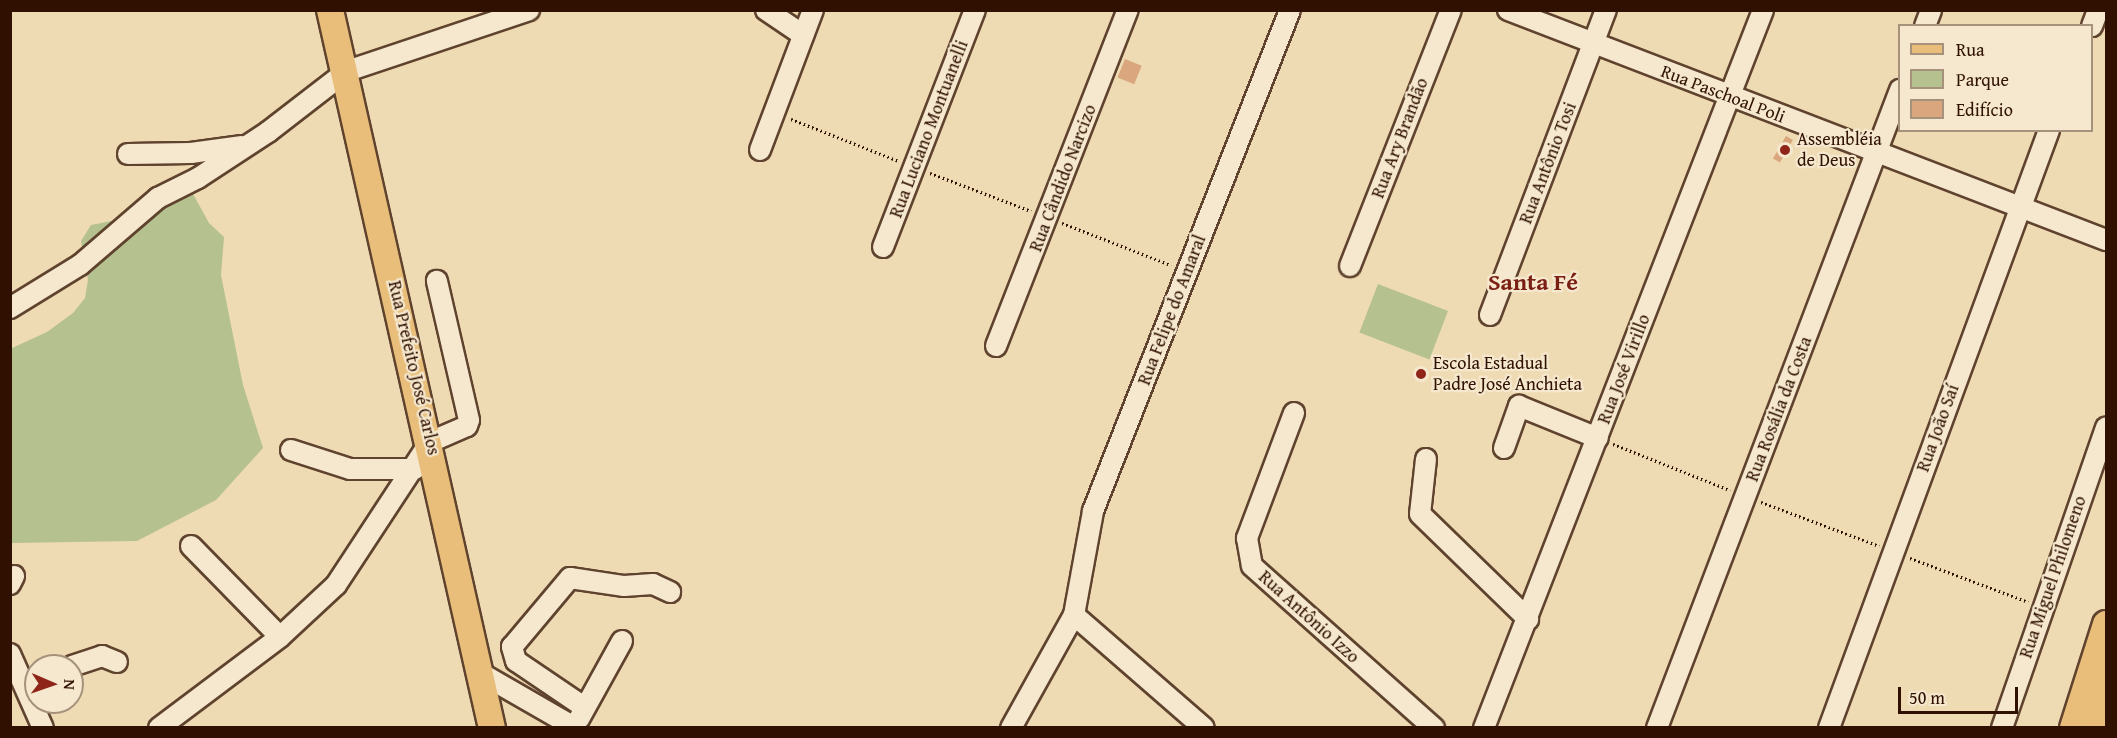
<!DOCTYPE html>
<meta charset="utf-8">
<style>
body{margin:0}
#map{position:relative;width:2117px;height:738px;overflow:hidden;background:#efdbb3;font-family:"Gentium Book Plus",serif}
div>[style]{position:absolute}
.green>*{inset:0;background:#b5c18f;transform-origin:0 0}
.building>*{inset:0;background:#d9a67d;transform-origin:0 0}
.path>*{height:3px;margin-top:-1.5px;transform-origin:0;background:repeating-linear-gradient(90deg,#2f1001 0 1.5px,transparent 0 4.5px)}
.roads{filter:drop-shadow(2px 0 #5f432e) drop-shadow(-2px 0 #5f432e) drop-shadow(0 2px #5f432e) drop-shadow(0 -2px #5f432e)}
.minor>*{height:20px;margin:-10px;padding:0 10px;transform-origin:10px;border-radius:10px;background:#f5e8ce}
.major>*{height:26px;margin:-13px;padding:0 13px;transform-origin:13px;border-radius:13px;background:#e8be7a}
.dots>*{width:16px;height:16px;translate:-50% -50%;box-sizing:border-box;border:3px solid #f5e8ce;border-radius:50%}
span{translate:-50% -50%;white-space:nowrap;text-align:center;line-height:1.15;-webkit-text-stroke:4.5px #f5e8ce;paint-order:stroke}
.street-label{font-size:18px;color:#2f1001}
.poi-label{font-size:18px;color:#2f1001}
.left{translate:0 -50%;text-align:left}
.district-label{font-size:24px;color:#7a1f14;font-weight:700}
.frame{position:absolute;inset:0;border:12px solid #2f1001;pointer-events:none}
.legend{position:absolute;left:1898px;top:24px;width:195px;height:108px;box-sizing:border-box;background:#f5e8ce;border:2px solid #a6927c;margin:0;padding:8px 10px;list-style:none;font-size:18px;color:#2f1001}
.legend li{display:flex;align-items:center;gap:12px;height:30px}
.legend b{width:30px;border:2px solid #a6927c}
.north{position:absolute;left:24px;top:654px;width:60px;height:60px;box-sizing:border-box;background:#f5e8ce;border:2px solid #a6927c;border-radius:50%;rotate:92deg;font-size:16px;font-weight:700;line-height:24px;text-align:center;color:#2f1001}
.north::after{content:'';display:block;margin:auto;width:21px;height:27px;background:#8f2418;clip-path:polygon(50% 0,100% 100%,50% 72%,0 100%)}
.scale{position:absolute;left:1898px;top:687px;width:120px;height:27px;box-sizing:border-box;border:3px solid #2f1001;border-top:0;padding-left:8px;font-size:18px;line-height:21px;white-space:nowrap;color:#2f1001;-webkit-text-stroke:4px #f5e8ce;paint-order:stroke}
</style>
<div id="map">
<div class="green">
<div style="clip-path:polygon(192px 192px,209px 223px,224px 237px,221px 275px,243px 385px,263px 448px,216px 500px,137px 541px,11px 543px,10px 349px,47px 332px,73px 313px,85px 298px,88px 280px,81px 241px,91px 225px,137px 216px)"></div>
<div style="left:1378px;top:284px;width:75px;height:52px;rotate:21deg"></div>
</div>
<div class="building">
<div style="left:1125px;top:59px;width:18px;height:20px;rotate:22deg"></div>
<div style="left:1786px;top:136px;width:8px;height:26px;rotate:30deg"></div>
</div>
<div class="path">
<div style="left:791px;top:119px;width:116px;rotate:21.3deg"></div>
<div style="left:930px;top:173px;width:108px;rotate:20.6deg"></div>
<div style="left:1062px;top:223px;width:117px;rotate:21.1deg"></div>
<div style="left:1613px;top:444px;width:126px;rotate:21.5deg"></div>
<div style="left:1761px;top:502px;width:126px;rotate:20.4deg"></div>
<div style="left:1910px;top:558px;width:126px;rotate:20.4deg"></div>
</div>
<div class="roads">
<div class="minor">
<div style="left:766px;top:10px;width:45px;rotate:34deg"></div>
<div style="left:1508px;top:10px;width:641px;rotate:21.04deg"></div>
<div style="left:1925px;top:26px;width:17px;rotate:-69deg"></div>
<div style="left:2092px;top:26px;width:17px;rotate:-69deg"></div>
<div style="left:760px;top:150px;width:150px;rotate:-69.3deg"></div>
<div style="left:128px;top:154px;width:63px;rotate:-0.9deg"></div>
<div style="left:191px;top:153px;width:50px;rotate:-8deg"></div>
<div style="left:883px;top:247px;width:254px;rotate:-68.8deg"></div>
<div style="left:1350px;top:266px;width:275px;rotate:-68.5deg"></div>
<div style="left:10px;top:308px;width:82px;rotate:-31.6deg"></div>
<div style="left:80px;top:265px;width:103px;rotate:-40.7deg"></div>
<div style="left:158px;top:198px;width:45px;rotate:-26.6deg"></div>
<div style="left:198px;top:178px;width:84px;rotate:-33.3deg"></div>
<div style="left:268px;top:132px;width:100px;rotate:-37.7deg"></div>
<div style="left:347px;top:71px;width:192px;rotate:-18.5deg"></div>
<div style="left:1490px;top:315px;width:326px;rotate:-69.2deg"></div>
<div style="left:996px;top:346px;width:361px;rotate:-68.6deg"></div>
<div style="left:1294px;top:413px;width:134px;rotate:110.6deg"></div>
<div style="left:1247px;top:538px;width:28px;rotate:80deg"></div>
<div style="left:1252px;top:566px;width:244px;rotate:41.7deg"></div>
<div style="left:1504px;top:448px;width:45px;rotate:-70.3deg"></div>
<div style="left:1519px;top:406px;width:85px;rotate:22.1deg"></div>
<div style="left:291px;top:450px;width:62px;rotate:17.9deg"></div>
<div style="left:350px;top:469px;width:65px"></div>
<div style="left:1426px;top:459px;width:55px;rotate:96.2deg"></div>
<div style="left:1420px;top:514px;width:151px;rotate:44.2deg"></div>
<div style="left:191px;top:546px;width:127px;rotate:45.6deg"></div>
<div style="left:10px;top:584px;width:9px;rotate:-63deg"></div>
<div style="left:1074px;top:615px;width:172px;rotate:41deg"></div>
<div style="left:10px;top:654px;width:81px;rotate:66deg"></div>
<div style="left:72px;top:666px;width:32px;rotate:-18deg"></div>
<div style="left:102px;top:656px;width:16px;rotate:22deg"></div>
<div style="left:482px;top:674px;width:108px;rotate:29.9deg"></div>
<div style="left:584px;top:707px;width:82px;rotate:-145.9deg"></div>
<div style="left:516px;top:661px;width:15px;rotate:-106deg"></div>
<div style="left:512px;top:647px;width:90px;rotate:-50deg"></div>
<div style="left:570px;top:578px;width:55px;rotate:8.4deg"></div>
<div style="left:624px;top:586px;width:29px;rotate:-4deg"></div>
<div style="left:653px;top:584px;width:19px;rotate:25deg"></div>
<div style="left:579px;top:719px;width:89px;rotate:-61.1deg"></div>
<div style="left:159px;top:728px;width:151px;rotate:-36.9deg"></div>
<div style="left:280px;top:637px;width:76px;rotate:-42.9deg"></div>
<div style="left:336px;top:585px;width:171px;rotate:-56.7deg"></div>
<div style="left:430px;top:442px;width:40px;rotate:-23.4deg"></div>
<div style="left:467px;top:426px;width:6px;rotate:-72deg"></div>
<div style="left:469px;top:420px;width:143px;rotate:-103deg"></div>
<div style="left:1011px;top:728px;width:129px;rotate:-60.9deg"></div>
<div style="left:1074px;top:615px;width:106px;rotate:-79.6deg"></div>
<div style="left:1093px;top:511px;width:538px;rotate:-68.53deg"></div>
<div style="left:1484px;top:728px;width:770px;rotate:-68.76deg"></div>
<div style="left:1657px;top:728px;width:683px;rotate:-69.15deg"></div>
<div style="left:1829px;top:728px;width:637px;rotate:-69.8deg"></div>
<div style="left:2002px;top:728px;width:318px;rotate:-70.9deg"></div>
</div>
<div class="major">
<div style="left:330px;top:10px;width:736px;rotate:77.29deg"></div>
<div style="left:2073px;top:728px;width:109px;rotate:-72.4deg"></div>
<div style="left:2096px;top:728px;width:46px;rotate:-77.5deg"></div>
</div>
</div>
<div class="dots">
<div style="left:1785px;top:150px;background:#8f2418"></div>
<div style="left:1421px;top:374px;background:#8f2418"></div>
</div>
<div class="street-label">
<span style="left:1723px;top:94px;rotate:21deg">Rua Paschoal Poli</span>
<span style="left:929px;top:129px;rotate:-69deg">Rua Luciano Montuanelli</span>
<span style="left:1400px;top:138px;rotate:-69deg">Rua Ary Brandão</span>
<span style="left:1548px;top:163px;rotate:-69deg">Rua Antônio Tosi</span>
<span style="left:1063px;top:178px;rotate:-69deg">Rua Cândido Narcizo</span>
<span style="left:1172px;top:310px;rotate:-69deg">Rua Felipe do Amaral</span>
<span style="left:414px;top:368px;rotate:77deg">Rua Prefeito José Carlos</span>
<span style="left:1624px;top:369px;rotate:-69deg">Rua José Virillo</span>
<span style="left:1779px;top:409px;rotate:-69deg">Rua Rosália da Costa</span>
<span style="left:1938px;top:428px;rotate:-70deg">Rua João Saí</span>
<span style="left:2053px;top:577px;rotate:-71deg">Rua Miguel Philomeno</span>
<span style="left:1309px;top:617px;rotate:42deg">Rua Antônio Izzo</span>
</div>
<div class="poi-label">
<span class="left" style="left:1797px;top:150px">Assembléia<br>de Deus</span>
<span class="left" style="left:1433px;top:374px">Escola Estadual<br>Padre José Anchieta</span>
</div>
<div class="district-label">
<span style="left:1533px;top:282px">Santa Fé</span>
</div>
<div class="frame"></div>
<ul class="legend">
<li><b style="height:8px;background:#e8be7a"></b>Rua</li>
<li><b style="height:16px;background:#b5c18f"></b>Parque</li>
<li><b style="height:16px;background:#d9a67d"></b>Edifício</li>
</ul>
<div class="north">N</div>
<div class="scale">50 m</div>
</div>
